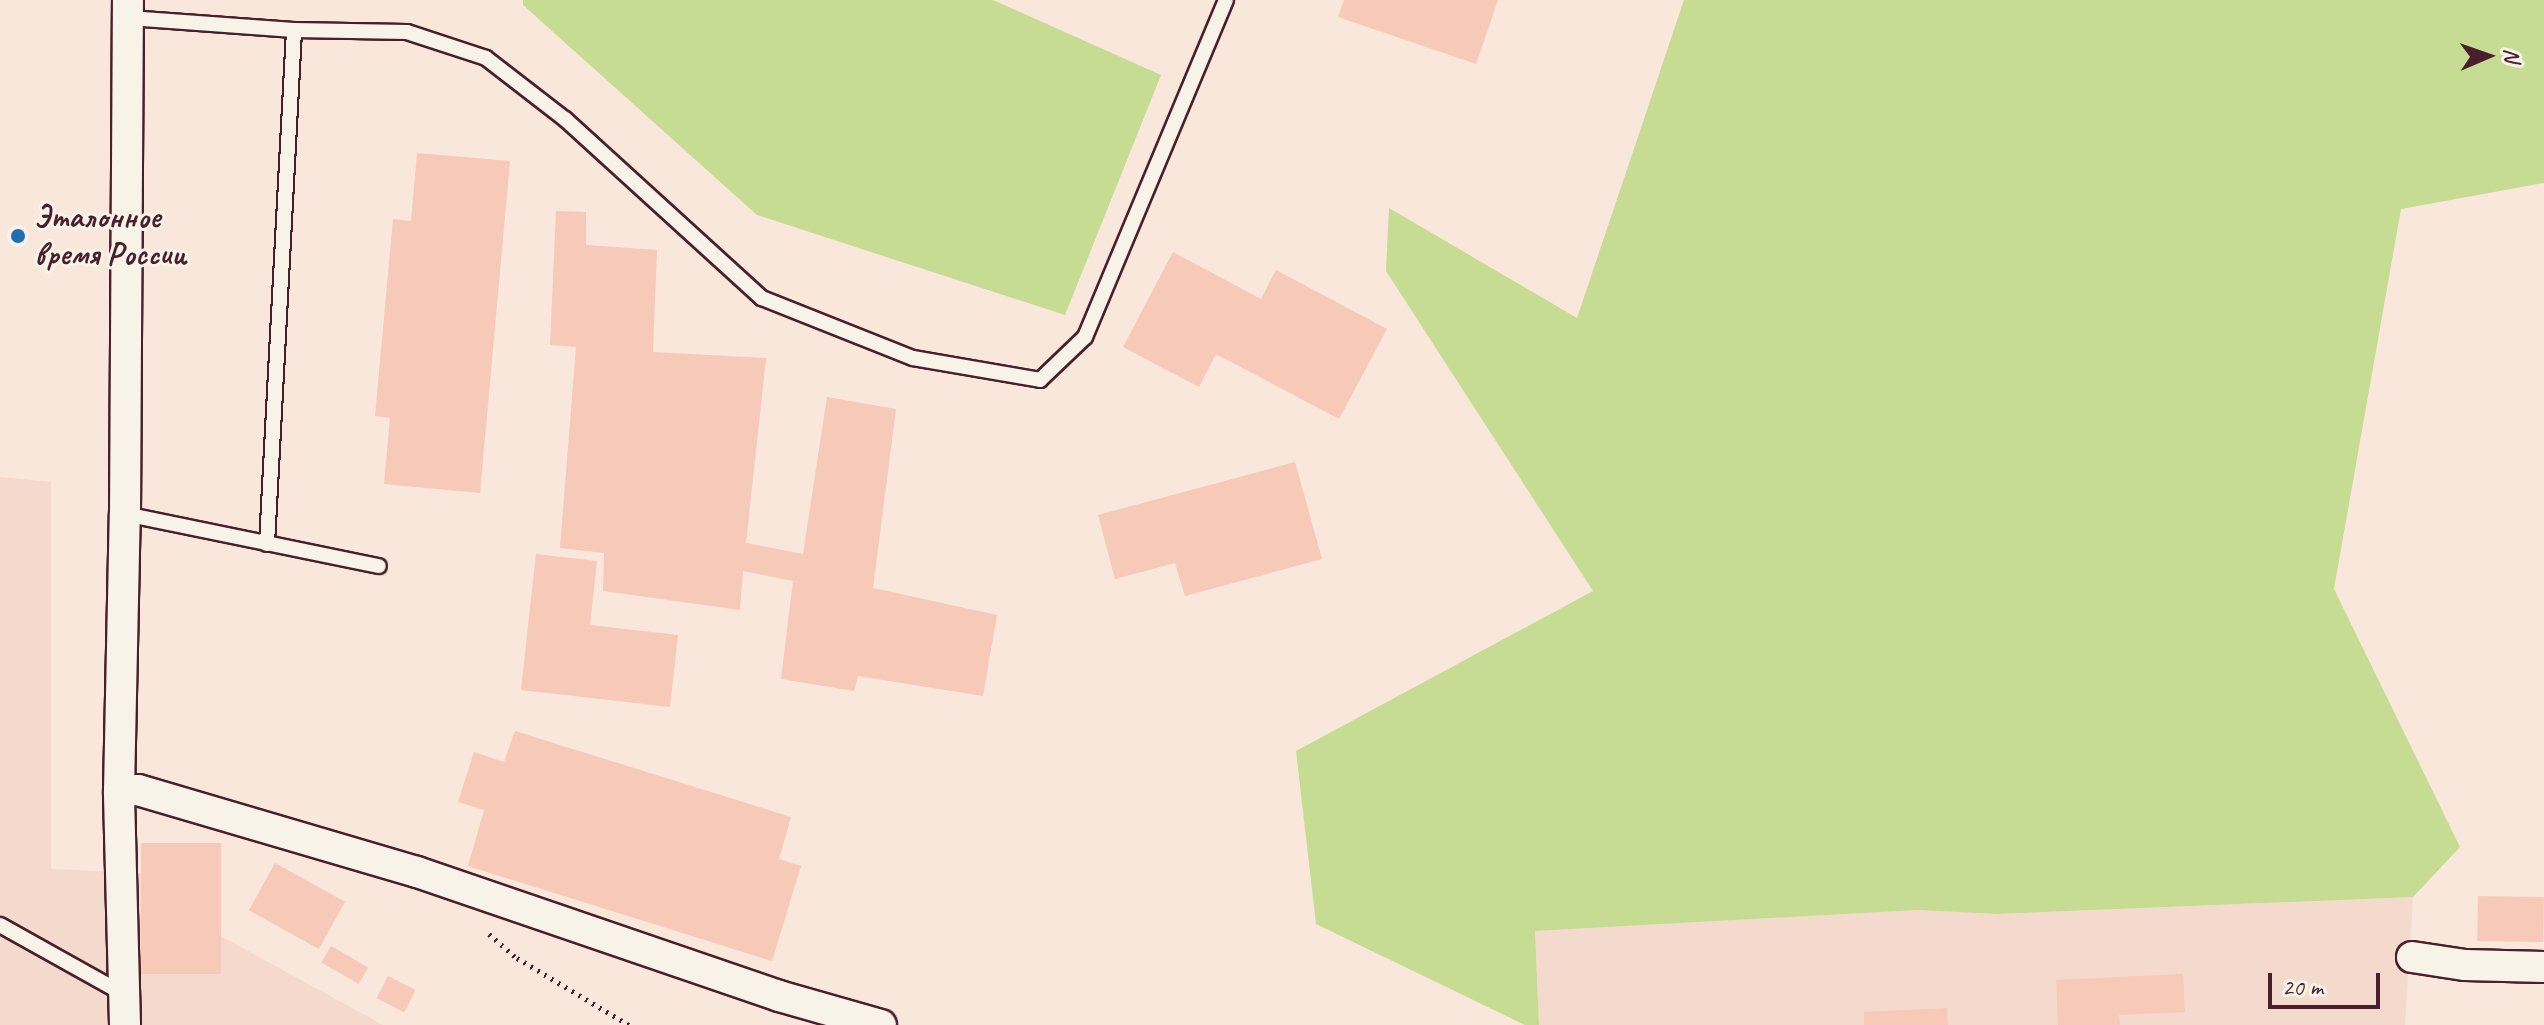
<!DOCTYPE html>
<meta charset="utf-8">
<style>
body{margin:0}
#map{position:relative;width:2544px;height:1025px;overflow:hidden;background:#f8e7da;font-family:Caveat,sans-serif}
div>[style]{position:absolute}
.built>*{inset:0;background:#f4dacd}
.green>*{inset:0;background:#c5dc92}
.building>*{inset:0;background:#f6c9b8;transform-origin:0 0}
.path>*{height:5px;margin-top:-2.5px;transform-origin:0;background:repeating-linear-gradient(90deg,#4a1f2b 0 2px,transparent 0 8px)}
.roads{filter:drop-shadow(2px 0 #4a1f2b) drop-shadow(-2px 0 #4a1f2b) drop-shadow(0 2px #4a1f2b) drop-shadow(0 -2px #4a1f2b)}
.service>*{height:14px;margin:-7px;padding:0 7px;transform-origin:7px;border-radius:7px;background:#f7f3e8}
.minor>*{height:30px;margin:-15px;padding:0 15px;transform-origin:15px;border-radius:15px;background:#f7f3e8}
.dots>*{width:22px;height:22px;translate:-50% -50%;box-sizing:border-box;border:4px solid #f7f3e8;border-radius:50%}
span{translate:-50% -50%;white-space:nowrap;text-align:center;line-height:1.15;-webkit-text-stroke:6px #f7f3e8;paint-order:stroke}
.poi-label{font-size:32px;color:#4a1f2b;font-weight:700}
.left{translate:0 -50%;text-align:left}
.north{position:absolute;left:2448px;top:16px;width:80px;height:80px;-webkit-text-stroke:6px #f7f3e8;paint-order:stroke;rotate:88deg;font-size:22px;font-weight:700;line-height:32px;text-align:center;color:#4a1f2b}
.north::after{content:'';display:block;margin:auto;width:28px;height:36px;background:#4a1f2b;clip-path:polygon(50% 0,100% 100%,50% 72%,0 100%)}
.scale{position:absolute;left:2268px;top:973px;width:112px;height:36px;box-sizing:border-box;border:4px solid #4a1f2b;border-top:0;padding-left:10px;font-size:24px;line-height:28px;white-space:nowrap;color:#4a1f2b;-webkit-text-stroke:6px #f7f3e8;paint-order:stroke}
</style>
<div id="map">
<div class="built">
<div style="clip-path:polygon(0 477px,51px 482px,51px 869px,141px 873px,141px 844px,221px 843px,221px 936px,383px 1025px,0 1025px)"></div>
<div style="clip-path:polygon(2413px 897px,2405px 1025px,1539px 1025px,1535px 931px,1918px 910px,1997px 914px)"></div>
</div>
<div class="green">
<div style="clip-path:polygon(523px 0,993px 0,1161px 75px,1065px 315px,757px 215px,523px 5px)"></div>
<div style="clip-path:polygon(1684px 0,2544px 0,2544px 183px,2401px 209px,2334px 589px,2460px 847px,2413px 897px,1997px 914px,1918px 910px,1535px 931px,1539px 1025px,1525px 1025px,1316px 924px,1296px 751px,1593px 591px,1386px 271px,1389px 208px,1577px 318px)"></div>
</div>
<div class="building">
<div style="clip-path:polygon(1344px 0,1498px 0,1476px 64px,1338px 17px)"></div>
<div style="clip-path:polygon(417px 153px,510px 161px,480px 493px,384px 484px,390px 418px,375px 416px,393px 219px,411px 221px)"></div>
<div style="clip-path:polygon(556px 211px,586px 212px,586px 245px,657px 250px,653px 352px,766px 358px,746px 543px,803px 554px,827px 397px,896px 409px,873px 588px,997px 615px,983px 696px,858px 676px,854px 691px,781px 679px,793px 581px,743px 571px,740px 610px,603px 591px,604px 553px,560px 548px,576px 347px,550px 345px)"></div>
<div style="clip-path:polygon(1173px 252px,1261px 299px,1276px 270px,1387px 329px,1339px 419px,1216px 354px,1199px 387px,1123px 347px)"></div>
<div style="clip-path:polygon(1295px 462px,1322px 559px,1185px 596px,1175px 563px,1115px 579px,1098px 515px)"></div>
<div style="clip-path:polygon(536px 554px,597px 561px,590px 625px,678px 635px,670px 707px,521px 690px)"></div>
<div style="clip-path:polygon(515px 731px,791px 817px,779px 859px,801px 866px,772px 961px,468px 866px,484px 810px,458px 802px,474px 752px,504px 762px)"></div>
<div style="left:221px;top:843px;width:131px;height:80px;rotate:90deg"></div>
<div style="left:275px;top:863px;width:80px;height:54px;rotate:29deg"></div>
<div style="left:2478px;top:896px;width:66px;height:45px;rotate:1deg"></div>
<div style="left:331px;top:946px;width:43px;height:19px;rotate:30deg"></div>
<div style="clip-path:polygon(2183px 974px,2185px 1012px,2119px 1015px,2120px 1025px,2058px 1025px,2056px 980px)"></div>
<div style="left:388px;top:976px;width:31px;height:25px;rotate:27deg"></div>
<div style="clip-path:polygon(1947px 1008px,1948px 1025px,1864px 1025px,1864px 1012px)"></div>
</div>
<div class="path">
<div style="left:489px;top:934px;width:37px;rotate:41deg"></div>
<div style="left:517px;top:958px;width:131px;rotate:30.9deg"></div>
</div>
<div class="roads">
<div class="service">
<div style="left:129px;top:18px;width:165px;rotate:4.2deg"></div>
<div style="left:294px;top:30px;width:113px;rotate:1deg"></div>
<div style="left:407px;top:32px;width:83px;rotate:18.2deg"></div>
<div style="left:486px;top:58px;width:100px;rotate:37.7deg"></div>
<div style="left:565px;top:119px;width:266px;rotate:42.3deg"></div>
<div style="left:762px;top:298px;width:162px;rotate:21.7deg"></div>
<div style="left:913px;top:358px;width:129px;rotate:9.8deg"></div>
<div style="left:1040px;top:380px;width:62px;rotate:-43.7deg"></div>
<div style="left:1085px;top:337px;width:365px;rotate:-67.3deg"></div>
<div style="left:125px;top:514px;width:259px;rotate:11.6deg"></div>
<div style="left:267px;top:544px;width:515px;rotate:-86.99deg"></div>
<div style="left:0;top:925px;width:143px;rotate:29.2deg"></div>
</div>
<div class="minor">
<div style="left:119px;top:791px;width:19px;rotate:-3deg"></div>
<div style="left:138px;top:790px;width:291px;rotate:16.4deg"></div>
<div style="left:417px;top:872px;width:383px;rotate:18.9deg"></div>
<div style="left:779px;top:996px;width:106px;rotate:15.9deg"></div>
<div style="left:2412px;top:957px;width:54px;rotate:8.6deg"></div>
<div style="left:2465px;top:965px;width:79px;rotate:1.5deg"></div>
<div style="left:125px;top:1025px;width:234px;rotate:-91.5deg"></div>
<div style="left:119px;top:791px;width:277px;rotate:-88.8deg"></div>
<div style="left:125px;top:514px;width:514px;rotate:-89.67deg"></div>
</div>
</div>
<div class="dots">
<div style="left:18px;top:236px;background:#1f6fb2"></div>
</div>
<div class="poi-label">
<span class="left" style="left:34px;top:236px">Эталонное<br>время России</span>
</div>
<div class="north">N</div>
<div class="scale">20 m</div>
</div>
